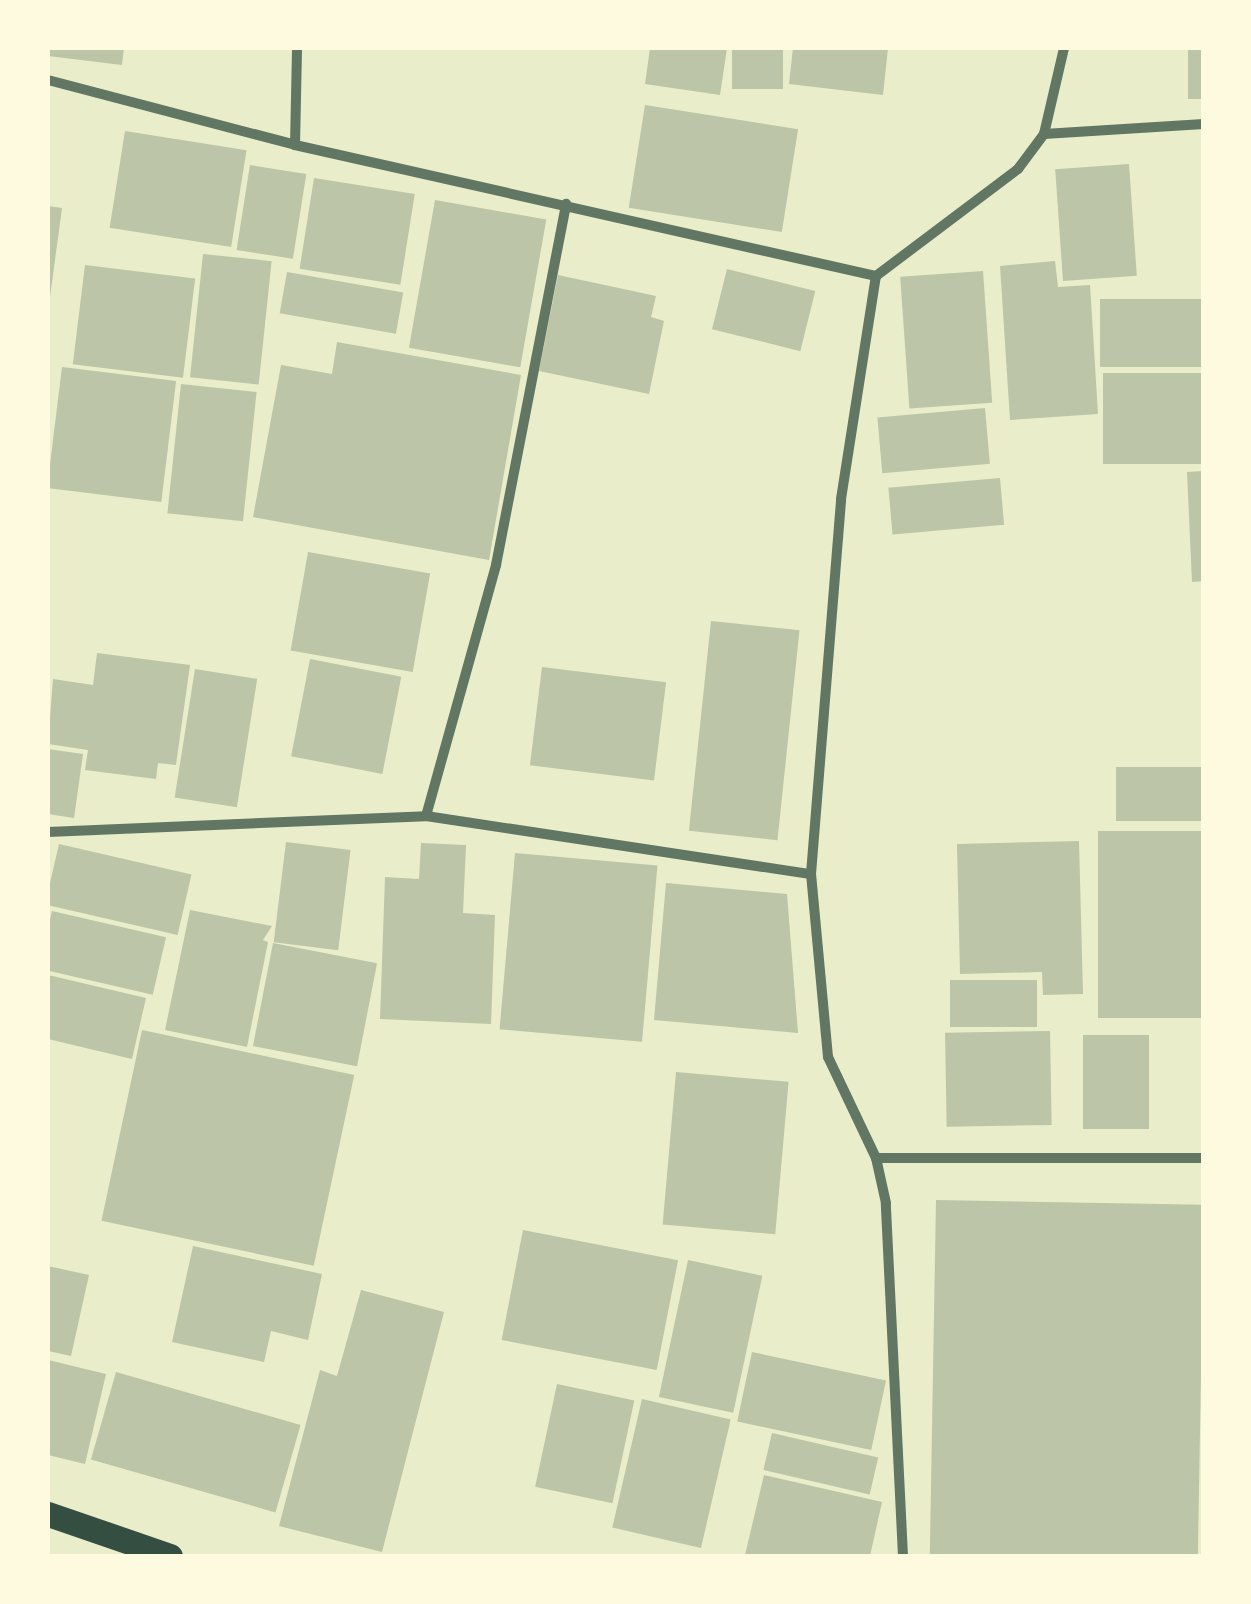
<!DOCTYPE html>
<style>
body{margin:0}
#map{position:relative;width:1251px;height:1604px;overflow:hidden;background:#e9edc9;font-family:Inter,sans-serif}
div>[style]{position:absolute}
.building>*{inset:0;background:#bcc5a7;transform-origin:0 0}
.minor>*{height:10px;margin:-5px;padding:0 5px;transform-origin:5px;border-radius:5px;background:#617663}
.primary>*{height:25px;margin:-12.5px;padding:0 12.5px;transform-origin:12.5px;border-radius:12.5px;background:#344e41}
span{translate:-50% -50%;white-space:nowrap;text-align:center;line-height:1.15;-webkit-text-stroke:10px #fefae0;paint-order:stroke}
.frame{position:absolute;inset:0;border:50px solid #fefae0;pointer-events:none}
</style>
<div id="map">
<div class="building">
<div style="clip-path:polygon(49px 48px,124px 48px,122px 65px,48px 56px)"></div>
<div style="clip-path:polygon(650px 48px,727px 48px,720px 95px,645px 84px)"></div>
<div style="left:732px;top:48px;width:51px;height:41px"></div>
<div style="clip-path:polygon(793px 48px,888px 48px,883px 95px,789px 84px)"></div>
<div style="left:1188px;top:48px;width:16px;height:51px"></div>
<div style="left:645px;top:105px;width:155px;height:104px;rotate:9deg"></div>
<div style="left:125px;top:131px;width:123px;height:98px;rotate:9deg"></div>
<div style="left:1129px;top:164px;width:112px;height:74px;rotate:86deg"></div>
<div style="left:250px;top:165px;width:57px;height:86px;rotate:9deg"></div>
<div style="left:314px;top:178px;width:102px;height:92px;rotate:9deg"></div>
<div style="left:435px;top:200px;width:113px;height:150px;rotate:10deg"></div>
<div style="clip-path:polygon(48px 206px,62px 208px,50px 297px,48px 297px)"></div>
<div style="left:203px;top:254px;width:69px;height:124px;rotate:6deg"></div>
<div style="clip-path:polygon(1055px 261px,1058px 287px,1090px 285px,1098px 414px,1010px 420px,1000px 266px)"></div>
<div style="left:85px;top:265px;width:111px;height:100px;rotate:7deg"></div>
<div style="left:727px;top:269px;width:91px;height:62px;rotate:14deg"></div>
<div style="left:983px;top:271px;width:132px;height:83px;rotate:86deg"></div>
<div style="left:287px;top:272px;width:118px;height:42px;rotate:10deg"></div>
<div style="clip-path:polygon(558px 275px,656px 296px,651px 317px,664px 321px,649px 394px,539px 371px)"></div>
<div style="left:1204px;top:299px;width:68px;height:104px;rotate:90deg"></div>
<div style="clip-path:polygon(337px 342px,521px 375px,489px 560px,253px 517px,281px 365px,332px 374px)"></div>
<div style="left:62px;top:367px;width:115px;height:122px;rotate:7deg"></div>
<div style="left:1204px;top:373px;width:91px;height:101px;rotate:90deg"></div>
<div style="left:181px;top:384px;width:76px;height:130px;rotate:6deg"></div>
<div style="left:985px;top:408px;width:56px;height:108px;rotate:85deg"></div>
<div style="clip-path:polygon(1204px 471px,1204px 581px,1192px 582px,1187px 472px)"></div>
<div style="left:1000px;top:478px;width:47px;height:112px;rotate:85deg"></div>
<div style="left:308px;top:552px;width:124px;height:100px;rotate:10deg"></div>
<div style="left:711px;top:621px;width:89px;height:211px;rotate:6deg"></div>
<div style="clip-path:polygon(97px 653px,190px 665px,176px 765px,158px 763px,156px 779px,85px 770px,88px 750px,48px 744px,53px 679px,93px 685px)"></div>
<div style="left:310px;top:659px;width:93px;height:99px;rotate:11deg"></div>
<div style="left:542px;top:667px;width:125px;height:99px;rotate:7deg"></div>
<div style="left:195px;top:669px;width:63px;height:130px;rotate:9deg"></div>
<div style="clip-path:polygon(48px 749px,83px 754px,74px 818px,48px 814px)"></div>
<div style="left:1204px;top:767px;width:54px;height:88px;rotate:90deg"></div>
<div style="left:1204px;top:831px;width:187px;height:106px;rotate:90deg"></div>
<div style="clip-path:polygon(1079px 841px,1083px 994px,1043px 995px,1042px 972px,960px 974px,957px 844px)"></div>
<div style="left:286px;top:842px;width:65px;height:101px;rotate:7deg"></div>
<div style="clip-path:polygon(421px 843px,466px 845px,463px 913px,495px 915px,491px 1024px,380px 1019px,385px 877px,419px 879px)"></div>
<div style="left:59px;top:844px;width:136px;height:62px;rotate:13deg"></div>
<div style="left:515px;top:853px;width:143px;height:177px;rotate:5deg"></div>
<div style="clip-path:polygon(666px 883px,787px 894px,798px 1033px,654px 1020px)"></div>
<div style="clip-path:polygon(190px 910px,272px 926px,263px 940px,268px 942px,247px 1047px,165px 1030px)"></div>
<div style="left:52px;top:911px;width:117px;height:59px;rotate:13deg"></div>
<div style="left:273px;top:943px;width:106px;height:105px;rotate:11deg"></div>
<div style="clip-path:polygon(48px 975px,146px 998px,132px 1059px,48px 1039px)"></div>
<div style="left:950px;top:980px;width:87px;height:47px"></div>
<div style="left:142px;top:1030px;width:217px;height:195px;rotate:12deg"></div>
<div style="left:1050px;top:1031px;width:94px;height:105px;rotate:89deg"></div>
<div style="left:1083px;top:1035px;width:66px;height:94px"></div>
<div style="left:676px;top:1072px;width:113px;height:153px;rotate:5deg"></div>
<div style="left:936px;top:1200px;width:268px;height:356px;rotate:1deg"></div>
<div style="left:523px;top:1230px;width:158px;height:112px;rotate:11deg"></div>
<div style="clip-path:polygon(193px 1246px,322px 1274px,308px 1340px,271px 1331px,264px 1362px,172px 1342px)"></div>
<div style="left:688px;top:1260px;width:76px;height:140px;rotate:12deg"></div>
<div style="clip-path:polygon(48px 1266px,89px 1275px,71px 1356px,48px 1351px)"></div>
<div style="clip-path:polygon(361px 1290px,444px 1312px,382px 1552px,279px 1526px,320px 1370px,337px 1376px)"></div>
<div style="left:752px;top:1352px;width:137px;height:71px;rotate:12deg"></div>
<div style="clip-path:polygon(48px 1360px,106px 1374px,85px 1464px,48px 1455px)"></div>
<div style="left:116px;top:1372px;width:192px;height:91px;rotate:16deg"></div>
<div style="left:557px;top:1384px;width:79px;height:105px;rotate:12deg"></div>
<div style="left:642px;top:1399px;width:91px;height:132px;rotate:13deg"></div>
<div style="left:772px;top:1433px;width:109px;height:38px;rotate:13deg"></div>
<div style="clip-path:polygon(764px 1475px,882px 1502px,870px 1556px,745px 1555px)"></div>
</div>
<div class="minor">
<div style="left:48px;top:80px;width:255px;rotate:14.7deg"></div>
<div style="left:295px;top:145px;width:596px;rotate:12.71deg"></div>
<div style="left:1044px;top:134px;width:88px;rotate:-76.9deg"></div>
<div style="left:295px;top:145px;width:97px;rotate:-88.8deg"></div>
<div style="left:426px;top:816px;width:261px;rotate:-74.4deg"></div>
<div style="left:496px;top:565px;width:368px;rotate:-79deg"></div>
<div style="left:48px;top:832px;width:378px;rotate:-2.4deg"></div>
<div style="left:426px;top:816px;width:389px;rotate:8.6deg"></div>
<div style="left:876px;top:1158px;width:328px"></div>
<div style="left:903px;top:1556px;width:353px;rotate:-92.8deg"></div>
<div style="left:886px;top:1203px;width:46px;rotate:-102.5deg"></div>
<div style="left:876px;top:1158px;width:112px;rotate:-115.4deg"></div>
<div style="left:828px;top:1057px;width:184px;rotate:-95.3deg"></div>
<div style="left:811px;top:874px;width:376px;rotate:-85.4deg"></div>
<div style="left:841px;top:499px;width:226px;rotate:-81.1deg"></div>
<div style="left:876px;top:276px;width:178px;rotate:-37deg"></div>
<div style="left:1018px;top:169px;width:44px;rotate:-53.4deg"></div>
<div style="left:1044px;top:134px;width:160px;rotate:-3.6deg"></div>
</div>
<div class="primary">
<div style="left:48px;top:1514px;width:129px;rotate:19deg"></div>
</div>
<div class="frame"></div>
</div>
